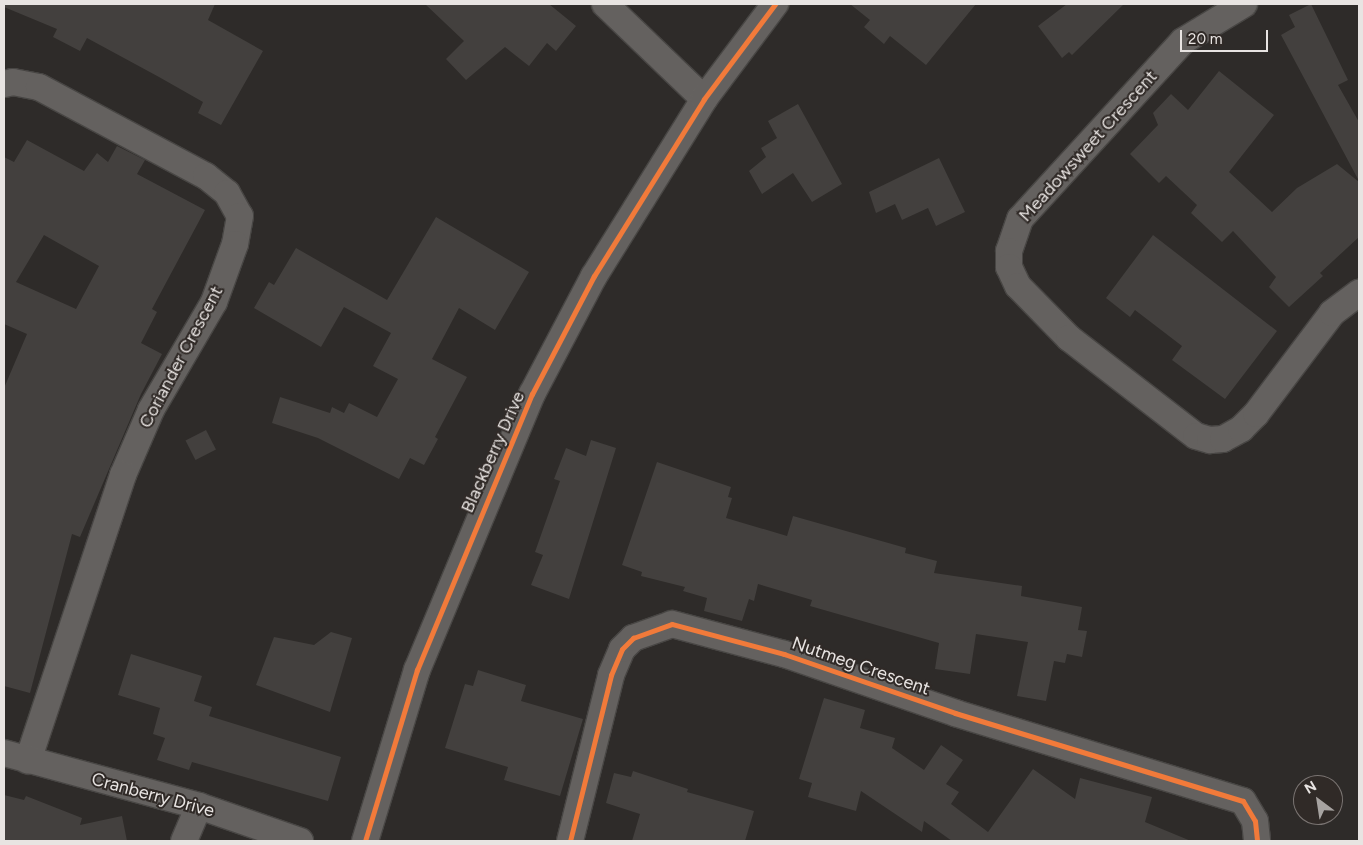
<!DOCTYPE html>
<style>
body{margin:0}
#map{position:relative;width:1363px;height:845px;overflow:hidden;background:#2e2b29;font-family:Figtree,sans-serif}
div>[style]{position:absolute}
.building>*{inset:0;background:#43403e;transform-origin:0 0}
.roads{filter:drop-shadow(1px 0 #484644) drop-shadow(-1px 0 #484644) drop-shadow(0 1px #484644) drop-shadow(0 -1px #484644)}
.street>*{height:26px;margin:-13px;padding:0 13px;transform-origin:13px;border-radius:13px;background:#64615f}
.cycleway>*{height:5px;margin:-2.5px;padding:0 2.5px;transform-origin:2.5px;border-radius:2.5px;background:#f17a3a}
span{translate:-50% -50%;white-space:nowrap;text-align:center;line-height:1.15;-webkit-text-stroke:4px #302a27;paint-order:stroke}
.street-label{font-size:18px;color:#e8e4e2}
.frame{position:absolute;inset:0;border:5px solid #e8e4e2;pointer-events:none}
.north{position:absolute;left:1293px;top:775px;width:50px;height:50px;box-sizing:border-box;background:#302a27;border:1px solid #7a7472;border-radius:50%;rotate:329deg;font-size:14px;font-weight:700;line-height:20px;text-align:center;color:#e8e4e2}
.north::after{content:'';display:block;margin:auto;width:18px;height:22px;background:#a7a3a1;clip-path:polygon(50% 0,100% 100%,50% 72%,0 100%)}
.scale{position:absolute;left:1180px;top:30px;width:88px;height:22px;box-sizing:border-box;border:2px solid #e8e4e2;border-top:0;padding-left:6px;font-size:15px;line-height:18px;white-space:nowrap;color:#e8e4e2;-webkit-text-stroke:4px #302a27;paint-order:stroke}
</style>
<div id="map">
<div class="building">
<div style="clip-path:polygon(4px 4px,215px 4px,208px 20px,263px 51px,221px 125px,198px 113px,203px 102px,159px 77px,87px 38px,80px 51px,53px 37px,57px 29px,4px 7px)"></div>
<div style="clip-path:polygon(425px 4px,549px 4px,576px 26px,556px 51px,547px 43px,529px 66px,505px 47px,466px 80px,446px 59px,464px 41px)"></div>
<div style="clip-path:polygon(850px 4px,976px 4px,926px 65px,890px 36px,884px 44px,864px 27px,870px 20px)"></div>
<div style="clip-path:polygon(1067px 4px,1124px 4px,1072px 55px,1069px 52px,1062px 58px,1038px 26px)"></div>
<div style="clip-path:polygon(1311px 4px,1348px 80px,1338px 85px,1359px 122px,1359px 181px,1281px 35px,1295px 27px,1289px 15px)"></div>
<div style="clip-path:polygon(1219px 71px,1274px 115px,1229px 172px,1272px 212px,1297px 188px,1337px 164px,1359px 182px,1359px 237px,1320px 273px,1323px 276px,1289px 307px,1269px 287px,1276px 277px,1233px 231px,1222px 242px,1191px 213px,1197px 205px,1166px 176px,1159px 183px,1130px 154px,1158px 125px,1153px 113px,1171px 94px,1188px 110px)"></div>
<div style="clip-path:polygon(798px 104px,842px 184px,812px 202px,793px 173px,762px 194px,749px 171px,766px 157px,761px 148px,777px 138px,768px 121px)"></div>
<div style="clip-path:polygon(evenodd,27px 140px,84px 171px,97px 153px,108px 162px,117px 146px,145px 160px,137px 174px,205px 210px,152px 309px,157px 312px,141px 343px,162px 354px,141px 394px,80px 537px,72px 534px,30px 693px,4px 686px,4px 388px,27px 334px,4px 324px,4px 157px,14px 162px,27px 140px,44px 235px,99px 266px,76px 309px,16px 282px,44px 235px)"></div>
<div style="clip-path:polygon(939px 158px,965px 212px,936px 226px,928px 208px,902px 220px,895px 204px,876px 213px,869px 192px)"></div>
<div style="clip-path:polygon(436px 217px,529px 272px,495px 330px,459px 308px,432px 359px,467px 377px,435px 437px,438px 439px,424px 465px,410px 458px,399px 479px,318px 438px,272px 423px,280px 397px,330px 413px,332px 407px,344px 413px,349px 403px,377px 417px,398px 379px,373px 366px,391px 333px,344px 307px,321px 347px,254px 308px,269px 282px,274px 285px,296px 248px,387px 300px)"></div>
<div style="clip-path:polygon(1153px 235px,1277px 331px,1225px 399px,1172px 360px,1182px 346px,1135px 310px,1130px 317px,1106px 298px)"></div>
<div style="left:206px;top:430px;width:22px;height:23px;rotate:63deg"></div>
<div style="clip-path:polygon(591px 440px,616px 448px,569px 599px,531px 585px,543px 555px,535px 552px,560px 481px,554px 479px,566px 448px,586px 456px)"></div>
<div style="clip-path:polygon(657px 462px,731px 487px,728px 497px,732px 498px,726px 518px,787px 536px,793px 516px,906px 548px,905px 553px,937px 561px,934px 573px,1022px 586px,1021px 596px,1082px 607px,1078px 630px,1087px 631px,1082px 657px,1067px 654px,1065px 663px,1054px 661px,1046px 701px,1017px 696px,1028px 642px,976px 634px,970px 674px,935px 669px,939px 643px,810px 606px,812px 600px,758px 584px,754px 601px,749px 599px,742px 621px,704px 611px,707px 598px,683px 591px,685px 587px,641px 576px,642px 572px,622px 565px)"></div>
<div style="clip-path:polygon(331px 632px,352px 638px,330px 712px,256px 685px,274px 637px,314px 645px)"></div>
<div style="clip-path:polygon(131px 654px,202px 676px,194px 701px,212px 707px,209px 716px,341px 757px,328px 801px,192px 762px,189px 770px,157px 760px,165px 738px,153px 734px,160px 708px,118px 695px)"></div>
<div style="clip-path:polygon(478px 670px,526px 685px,521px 701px,583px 719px,560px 796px,504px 780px,508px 767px,445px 748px,465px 684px,473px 686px)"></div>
<div style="clip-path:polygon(824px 698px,865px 710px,860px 728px,895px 738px,892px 748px,924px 770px,941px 745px,963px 760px,946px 784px,959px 792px,951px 804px,988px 832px,1033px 769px,1075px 799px,1080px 778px,1152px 797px,1145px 822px,1191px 841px,952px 841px,924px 821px,922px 832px,861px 791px,856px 811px,808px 797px,812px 783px,799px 779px)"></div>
<div style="clip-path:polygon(633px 771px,688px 789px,687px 792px,754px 811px,745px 841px,632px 841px,640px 814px,606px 803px,614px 773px,631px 777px)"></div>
<div style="clip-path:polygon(4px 795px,24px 800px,26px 796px,82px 818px,80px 825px,122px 816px,127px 841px,4px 841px)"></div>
</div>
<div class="roads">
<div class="street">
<div style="left:605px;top:4px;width:137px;rotate:43.8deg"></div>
<div style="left:1244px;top:4px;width:71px;rotate:148.8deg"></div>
<div style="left:1183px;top:41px;width:241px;rotate:132.5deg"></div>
<div style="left:1020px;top:219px;width:34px;rotate:109deg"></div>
<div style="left:1009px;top:251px;width:16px;rotate:90deg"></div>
<div style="left:1009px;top:267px;width:21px;rotate:65deg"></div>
<div style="left:1018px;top:286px;width:73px;rotate:45.6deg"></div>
<div style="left:1069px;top:338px;width:160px;rotate:37.7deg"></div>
<div style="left:1196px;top:436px;width:15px;rotate:16deg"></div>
<div style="left:1210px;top:440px;width:13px;rotate:-4deg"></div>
<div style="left:1223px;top:439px;width:21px;rotate:-29deg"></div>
<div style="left:1241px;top:429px;width:21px;rotate:-45deg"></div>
<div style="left:1256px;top:414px;width:126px;rotate:-53deg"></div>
<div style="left:1332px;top:313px;width:34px;rotate:-37deg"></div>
<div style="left:4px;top:84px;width:9px;rotate:-13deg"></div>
<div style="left:13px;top:82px;width:26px;rotate:11deg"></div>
<div style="left:39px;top:87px;width:189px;rotate:28.1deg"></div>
<div style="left:206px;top:176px;width:27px;rotate:39deg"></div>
<div style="left:227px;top:193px;width:26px;rotate:61deg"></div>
<div style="left:240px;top:216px;width:28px;rotate:100deg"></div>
<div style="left:235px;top:244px;width:62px;rotate:109.9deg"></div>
<div style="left:214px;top:302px;width:125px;rotate:120.3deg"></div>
<div style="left:151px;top:410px;width:71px;rotate:113.3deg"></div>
<div style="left:123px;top:475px;width:301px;rotate:108.4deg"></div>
<div style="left:4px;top:753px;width:202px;rotate:15.2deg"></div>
<div style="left:199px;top:806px;width:107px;rotate:19.1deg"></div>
<div style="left:184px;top:841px;width:38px;rotate:-67deg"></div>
<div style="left:365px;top:841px;width:179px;rotate:-73.1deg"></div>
<div style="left:417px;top:670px;width:299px;rotate:-67.4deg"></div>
<div style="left:532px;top:394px;width:133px;rotate:-62.3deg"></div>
<div style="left:594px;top:276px;width:208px;rotate:-58.1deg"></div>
<div style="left:704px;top:99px;width:119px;rotate:-53.2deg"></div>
<div style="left:570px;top:841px;width:171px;rotate:-76.1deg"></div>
<div style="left:611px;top:675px;width:28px;rotate:-67deg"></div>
<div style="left:622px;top:649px;width:16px;rotate:-45deg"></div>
<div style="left:633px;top:638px;width:41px;rotate:-19.7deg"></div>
<div style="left:672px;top:624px;width:116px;rotate:15deg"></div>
<div style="left:784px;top:654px;width:181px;rotate:19deg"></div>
<div style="left:955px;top:713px;width:301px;rotate:17deg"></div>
<div style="left:1243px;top:801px;width:23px;rotate:59deg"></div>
<div style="left:1255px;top:821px;width:20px;rotate:84deg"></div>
</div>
</div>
<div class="cycleway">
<div style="left:365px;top:841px;width:179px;rotate:-73.1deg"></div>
<div style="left:417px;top:670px;width:299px;rotate:-67.4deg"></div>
<div style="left:532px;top:394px;width:133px;rotate:-62.3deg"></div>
<div style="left:594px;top:276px;width:208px;rotate:-58.1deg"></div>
<div style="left:704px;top:99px;width:119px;rotate:-53.2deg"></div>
<div style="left:570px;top:841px;width:171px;rotate:-76.1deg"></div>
<div style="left:611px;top:675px;width:28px;rotate:-67deg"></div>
<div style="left:622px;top:649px;width:16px;rotate:-45deg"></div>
<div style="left:633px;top:638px;width:41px;rotate:-19.7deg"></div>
<div style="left:672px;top:624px;width:116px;rotate:15deg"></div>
<div style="left:784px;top:654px;width:181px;rotate:19deg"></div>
<div style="left:955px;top:713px;width:301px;rotate:17deg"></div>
<div style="left:1243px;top:801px;width:23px;rotate:59deg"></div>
<div style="left:1255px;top:821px;width:20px;rotate:84deg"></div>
</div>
<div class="street-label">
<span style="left:1088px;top:146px;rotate:-48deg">Meadowsweet Crescent</span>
<span style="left:181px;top:357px;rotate:-62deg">Coriander Crescent</span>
<span style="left:493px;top:452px;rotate:-66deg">Blackberry Drive</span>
<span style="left:861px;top:666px;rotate:19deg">Nutmeg Crescent</span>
<span style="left:153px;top:795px;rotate:15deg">Cranberry Drive</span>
</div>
<div class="frame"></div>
<div class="north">N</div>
<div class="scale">20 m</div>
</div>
